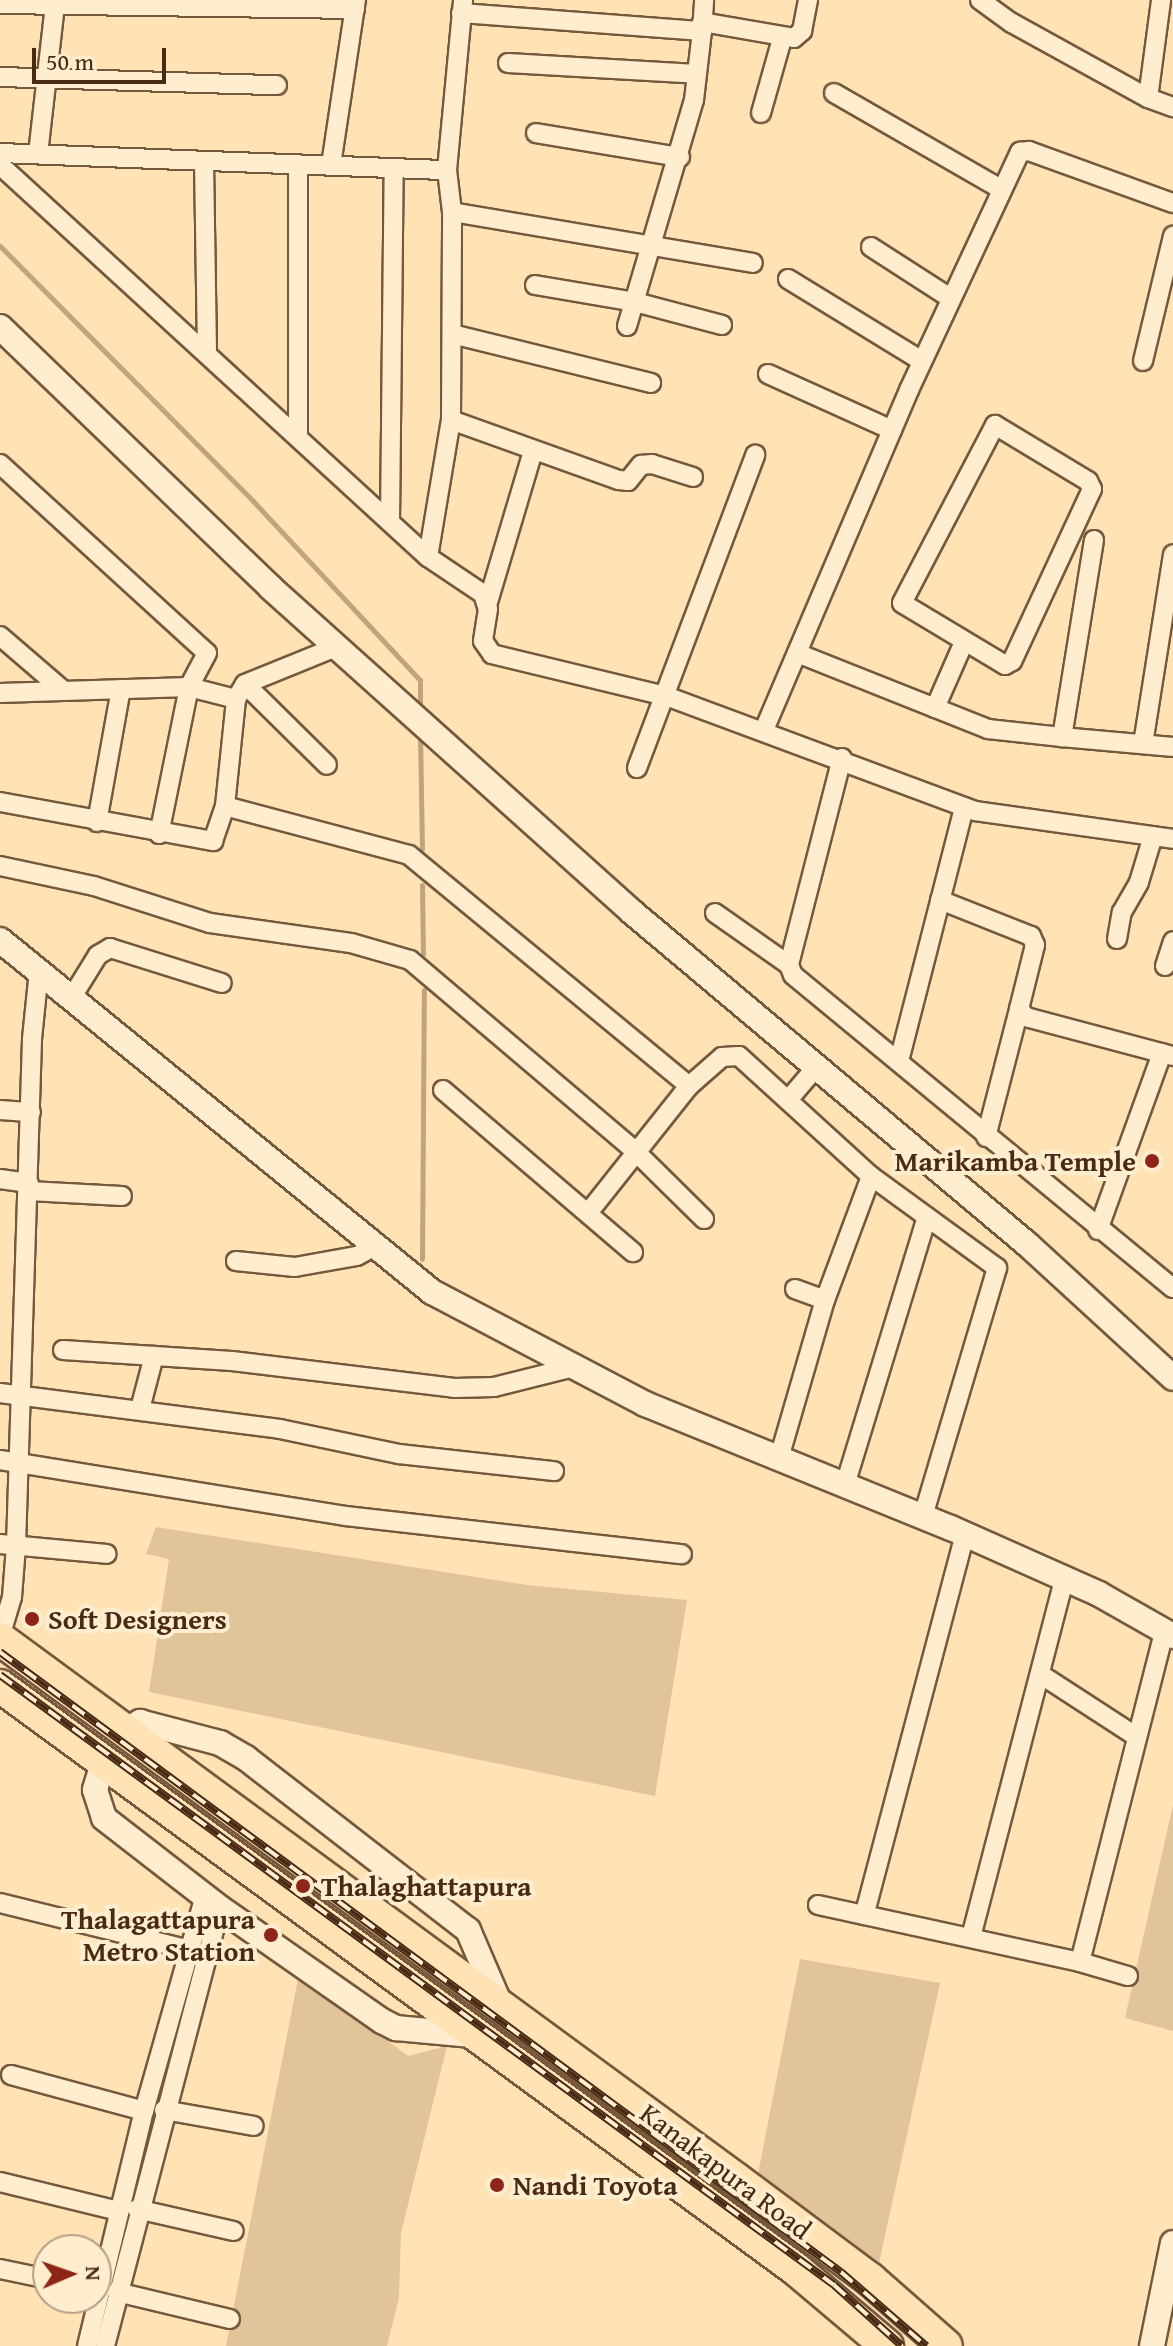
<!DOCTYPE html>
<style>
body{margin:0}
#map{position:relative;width:1173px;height:2346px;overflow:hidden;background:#ffe3b5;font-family:"Gentium Book Plus",serif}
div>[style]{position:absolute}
.green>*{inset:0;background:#e0c49a}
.stream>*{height:5px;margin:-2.5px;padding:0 2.5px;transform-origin:2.5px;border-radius:2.5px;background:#c1a47e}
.roads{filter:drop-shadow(2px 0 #76583c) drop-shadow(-2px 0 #76583c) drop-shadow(0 2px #76583c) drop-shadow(0 -2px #76583c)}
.street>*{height:18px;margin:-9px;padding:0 9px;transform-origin:9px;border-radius:9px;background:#ffedcf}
.secondary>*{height:24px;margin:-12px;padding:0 12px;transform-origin:12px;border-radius:12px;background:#ffedcf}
.highway>*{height:32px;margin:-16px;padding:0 16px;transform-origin:16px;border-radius:16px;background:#ffe3b5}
.rail>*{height:8px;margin-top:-4px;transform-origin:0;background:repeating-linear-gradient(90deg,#ffedcf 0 15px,#492a14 0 30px);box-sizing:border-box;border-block:2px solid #492a14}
.dots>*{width:22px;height:22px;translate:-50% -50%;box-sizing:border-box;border:4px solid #ffedcf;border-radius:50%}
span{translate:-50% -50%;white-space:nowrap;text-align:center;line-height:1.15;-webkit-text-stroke:8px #ffedcf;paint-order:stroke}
.poi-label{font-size:28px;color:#492a14;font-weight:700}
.right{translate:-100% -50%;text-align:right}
.left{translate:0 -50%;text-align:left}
.street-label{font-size:28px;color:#492a14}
.north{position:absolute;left:32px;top:2234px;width:80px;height:80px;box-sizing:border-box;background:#ffedcf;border:2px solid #b69f84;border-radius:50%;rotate:88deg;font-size:22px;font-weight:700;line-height:32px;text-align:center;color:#492a14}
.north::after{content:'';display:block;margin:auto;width:28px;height:36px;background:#8f2418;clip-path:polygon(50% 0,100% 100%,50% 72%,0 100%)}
.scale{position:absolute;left:32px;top:48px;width:134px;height:36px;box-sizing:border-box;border:4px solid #492a14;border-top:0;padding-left:10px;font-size:24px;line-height:28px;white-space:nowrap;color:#492a14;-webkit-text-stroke:6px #ffedcf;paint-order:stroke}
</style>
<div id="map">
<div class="green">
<div style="clip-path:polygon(156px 1527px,527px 1585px,687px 1600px,655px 1796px,149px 1692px,169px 1559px,146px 1554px)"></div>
<div style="clip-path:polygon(1173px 1805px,1173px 2031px,1125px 2018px)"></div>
<div style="clip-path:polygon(800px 1959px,940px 1983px,879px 2263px,758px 2174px)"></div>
<div style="clip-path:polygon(299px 1974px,408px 2056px,447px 2046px,401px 2233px,399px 2298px,387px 2346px,226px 2346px)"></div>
</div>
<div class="stream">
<div style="left:0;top:246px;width:359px;rotate:45.2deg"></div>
<div style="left:253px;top:501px;width:245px;rotate:47deg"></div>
<div style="left:420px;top:680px;width:32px;rotate:90deg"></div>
<div style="left:420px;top:734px;width:115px;rotate:89deg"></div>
<div style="left:422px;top:885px;width:69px;rotate:89.2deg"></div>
<div style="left:422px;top:1259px;width:269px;rotate:-89.6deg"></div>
</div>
<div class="roads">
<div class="street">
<div style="left:980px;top:0;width:39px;rotate:36deg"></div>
<div style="left:1012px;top:23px;width:155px;rotate:28.9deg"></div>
<div style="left:1148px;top:98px;width:27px;rotate:20deg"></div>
<div style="left:0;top:4px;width:355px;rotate:0.8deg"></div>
<div style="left:461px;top:13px;width:242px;rotate:4.3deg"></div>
<div style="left:702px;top:31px;width:31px;rotate:-86deg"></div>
<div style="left:702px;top:22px;width:93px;rotate:9.9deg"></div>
<div style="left:794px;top:38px;width:11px;rotate:-41deg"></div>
<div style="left:802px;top:31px;width:32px;rotate:-79deg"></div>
<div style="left:508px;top:63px;width:189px;rotate:3.3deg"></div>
<div style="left:0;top:77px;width:277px;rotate:1.7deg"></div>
<div style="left:834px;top:93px;width:193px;rotate:29.9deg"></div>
<div style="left:1148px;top:98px;width:99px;rotate:-82.4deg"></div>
<div style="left:761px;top:113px;width:77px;rotate:-74.2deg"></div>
<div style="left:536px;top:133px;width:146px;rotate:9.5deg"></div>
<div style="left:0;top:153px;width:447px;rotate:2.2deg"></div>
<div style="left:38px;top:154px;width:151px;rotate:-83.5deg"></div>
<div style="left:204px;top:161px;width:193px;rotate:89.1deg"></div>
<div style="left:0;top:165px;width:580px;rotate:42.49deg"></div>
<div style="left:428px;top:557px;width:66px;rotate:33.9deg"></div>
<div style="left:483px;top:594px;width:16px;rotate:72deg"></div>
<div style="left:488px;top:609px;width:32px;rotate:99deg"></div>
<div style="left:483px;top:641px;width:16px;rotate:55deg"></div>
<div style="left:492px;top:654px;width:179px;rotate:13.6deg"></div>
<div style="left:666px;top:696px;width:330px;rotate:20.4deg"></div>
<div style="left:975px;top:811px;width:200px;rotate:8deg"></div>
<div style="left:331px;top:165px;width:167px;rotate:-81.4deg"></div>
<div style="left:452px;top:212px;width:305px;rotate:9.6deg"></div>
<div style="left:871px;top:247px;width:94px;rotate:32.8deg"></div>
<div style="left:788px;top:279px;width:157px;rotate:31.5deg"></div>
<div style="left:535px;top:285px;width:101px;rotate:9.6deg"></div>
<div style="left:635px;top:302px;width:90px;rotate:14.8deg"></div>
<div style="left:627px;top:326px;width:236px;rotate:-73.5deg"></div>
<div style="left:694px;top:100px;width:69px;rotate:-83.4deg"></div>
<div style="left:452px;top:334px;width:205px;rotate:13.8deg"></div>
<div style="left:1143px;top:361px;width:129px;rotate:-76.5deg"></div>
<div style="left:768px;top:374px;width:136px;rotate:24.3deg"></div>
<div style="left:451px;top:420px;width:178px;rotate:19.7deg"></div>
<div style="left:619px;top:480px;width:9px;rotate:6deg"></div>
<div style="left:628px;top:481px;width:21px;rotate:-51deg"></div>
<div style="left:641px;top:465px;width:11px;rotate:-5deg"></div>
<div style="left:652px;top:464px;width:43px;rotate:17.6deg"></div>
<div style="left:995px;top:425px;width:109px;rotate:31.1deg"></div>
<div style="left:1088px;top:481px;width:9px;rotate:63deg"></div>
<div style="left:1092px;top:489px;width:190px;rotate:114.9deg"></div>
<div style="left:1012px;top:661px;width:8px;rotate:150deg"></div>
<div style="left:1005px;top:665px;width:120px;rotate:-149deg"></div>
<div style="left:902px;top:603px;width:201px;rotate:-62.4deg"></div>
<div style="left:298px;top:437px;width:273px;rotate:-90deg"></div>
<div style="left:0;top:464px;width:280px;rotate:42.4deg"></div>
<div style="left:207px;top:653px;width:38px;rotate:118deg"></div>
<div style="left:189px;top:687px;width:150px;rotate:101.5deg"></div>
<div style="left:390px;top:522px;width:354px;rotate:-89.4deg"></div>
<div style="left:1094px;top:540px;width:200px;rotate:99.2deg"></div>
<div style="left:1062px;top:737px;width:111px;rotate:5.1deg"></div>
<div style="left:428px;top:557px;width:139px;rotate:-80.5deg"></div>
<div style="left:451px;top:420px;width:208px;rotate:-89.7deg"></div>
<div style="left:452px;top:212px;width:42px;rotate:-96.8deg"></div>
<div style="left:447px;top:170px;width:171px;rotate:-84.6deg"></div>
<div style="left:488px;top:602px;width:158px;rotate:-73.4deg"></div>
<div style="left:0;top:636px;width:84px;rotate:40.7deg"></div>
<div style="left:797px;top:653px;width:206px;rotate:21.7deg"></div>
<div style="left:988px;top:729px;width:74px;rotate:6.2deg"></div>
<div style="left:245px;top:684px;width:115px;rotate:44.6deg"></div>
<div style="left:0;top:693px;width:189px;rotate:-1.8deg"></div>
<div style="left:189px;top:687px;width:49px;rotate:14.3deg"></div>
<div style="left:935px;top:708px;width:72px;rotate:-66.3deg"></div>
<div style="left:764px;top:730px;width:370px;rotate:-66.9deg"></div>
<div style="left:909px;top:390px;width:263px;rotate:-65deg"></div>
<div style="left:1020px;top:152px;width:9px;rotate:-6deg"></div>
<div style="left:1029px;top:151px;width:153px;rotate:19.9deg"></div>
<div style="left:1143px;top:744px;width:192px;rotate:-81deg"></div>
<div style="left:842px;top:758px;width:214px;rotate:104.4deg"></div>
<div style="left:789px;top:965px;width:11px;rotate:68deg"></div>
<div style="left:793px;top:975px;width:492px;rotate:39.5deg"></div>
<div style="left:637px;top:768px;width:335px;rotate:-69.3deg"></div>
<div style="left:0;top:802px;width:217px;rotate:10.4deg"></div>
<div style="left:213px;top:841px;width:37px;rotate:-71deg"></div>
<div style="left:225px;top:806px;width:108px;rotate:-84.1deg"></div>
<div style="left:236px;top:699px;width:17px;rotate:-59deg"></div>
<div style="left:245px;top:684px;width:98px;rotate:-22.1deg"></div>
<div style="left:225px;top:806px;width:190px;rotate:14.9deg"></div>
<div style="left:409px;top:855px;width:363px;rotate:39.5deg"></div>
<div style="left:689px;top:1086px;width:162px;rotate:128.5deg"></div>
<div style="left:97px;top:822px;width:135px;rotate:-79.8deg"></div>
<div style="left:0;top:866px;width:96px;rotate:12deg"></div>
<div style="left:94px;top:886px;width:122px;rotate:17.7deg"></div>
<div style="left:210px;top:923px;width:142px;rotate:8.1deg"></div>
<div style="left:351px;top:943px;width:61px;rotate:16.1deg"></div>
<div style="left:410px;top:960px;width:295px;rotate:40.3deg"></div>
<div style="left:635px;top:1151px;width:97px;rotate:44.6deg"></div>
<div style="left:940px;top:900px;width:98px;rotate:21.6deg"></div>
<div style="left:1031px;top:936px;width:10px;rotate:66deg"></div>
<div style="left:1035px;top:945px;width:66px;rotate:104deg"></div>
<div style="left:1019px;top:1009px;width:11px;rotate:49deg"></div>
<div style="left:1026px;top:1017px;width:152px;rotate:14.9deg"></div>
<div style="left:715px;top:913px;width:90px;rotate:35.1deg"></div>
<div style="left:1117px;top:939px;width:27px;rotate:-80deg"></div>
<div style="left:1122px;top:912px;width:34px;rotate:-60deg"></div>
<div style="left:1139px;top:882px;width:48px;rotate:-73.1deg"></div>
<div style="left:1165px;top:966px;width:26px;rotate:-72deg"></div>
<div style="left:72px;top:997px;width:49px;rotate:-58.2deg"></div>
<div style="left:98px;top:955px;width:14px;rotate:-30deg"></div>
<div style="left:110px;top:948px;width:117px;rotate:17.4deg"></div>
<div style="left:899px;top:1061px;width:262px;rotate:-75.6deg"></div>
<div style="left:689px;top:1086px;width:44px;rotate:-41.3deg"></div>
<div style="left:722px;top:1057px;width:17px;rotate:-3deg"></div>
<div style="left:739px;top:1056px;width:178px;rotate:42.3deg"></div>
<div style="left:871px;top:1176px;width:156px;rotate:36.1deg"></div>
<div style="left:997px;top:1268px;width:260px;rotate:106.6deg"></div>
<div style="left:443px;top:1090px;width:250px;rotate:40.5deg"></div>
<div style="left:788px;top:1100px;width:45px;rotate:-49.5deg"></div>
<div style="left:0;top:1110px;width:31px;rotate:4deg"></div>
<div style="left:986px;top:1137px;width:132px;rotate:-75.5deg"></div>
<div style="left:0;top:1179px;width:29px;rotate:8deg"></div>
<div style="left:29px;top:1191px;width:93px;rotate:3.1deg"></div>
<div style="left:1098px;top:1230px;width:188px;rotate:-70.1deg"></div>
<div style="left:236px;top:1261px;width:59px;rotate:5.8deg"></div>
<div style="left:295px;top:1267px;width:63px;rotate:-10.1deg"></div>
<div style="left:357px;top:1256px;width:21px;rotate:-29deg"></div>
<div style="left:795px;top:1289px;width:32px;rotate:20deg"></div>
<div style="left:63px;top:1350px;width:169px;rotate:3.7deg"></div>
<div style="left:232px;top:1361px;width:224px;rotate:6.9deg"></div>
<div style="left:454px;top:1388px;width:40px;rotate:-1.4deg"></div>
<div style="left:494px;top:1387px;width:82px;rotate:-14deg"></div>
<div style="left:0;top:1393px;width:282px;rotate:7.3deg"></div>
<div style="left:280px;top:1429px;width:122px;rotate:11.9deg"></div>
<div style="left:399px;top:1454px;width:156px;rotate:6.3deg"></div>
<div style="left:140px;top:1409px;width:55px;rotate:-75.2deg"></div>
<div style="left:779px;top:1458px;width:165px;rotate:-73.8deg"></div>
<div style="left:825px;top:1300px;width:132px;rotate:-69.6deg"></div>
<div style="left:0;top:1460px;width:351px;rotate:9.2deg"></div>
<div style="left:346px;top:1516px;width:338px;rotate:6.5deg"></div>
<div style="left:845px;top:1485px;width:280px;rotate:-73deg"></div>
<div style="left:965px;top:1534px;width:394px;rotate:104.8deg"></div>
<div style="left:864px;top:1915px;width:221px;rotate:12.3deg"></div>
<div style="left:1080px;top:1962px;width:341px;rotate:-75.7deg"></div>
<div style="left:0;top:1544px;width:107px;rotate:5.3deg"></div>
<div style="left:0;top:1637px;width:42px;rotate:-73.3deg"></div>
<div style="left:12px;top:1597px;width:51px;rotate:-85.5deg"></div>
<div style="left:16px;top:1546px;width:507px;rotate:-88.19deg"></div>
<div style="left:32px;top:1039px;width:69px;rotate:-84.2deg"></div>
<div style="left:1040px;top:1674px;width:112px;rotate:33deg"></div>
<div style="left:0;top:1903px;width:196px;rotate:13.9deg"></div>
<div style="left:818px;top:1905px;width:47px;rotate:12.3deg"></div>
<div style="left:971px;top:1937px;width:370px;rotate:-75.4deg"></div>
<div style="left:1080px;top:1962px;width:50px;rotate:16.3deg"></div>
<div style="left:11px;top:2075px;width:138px;rotate:15.1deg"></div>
<div style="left:164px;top:2110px;width:91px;rotate:10.1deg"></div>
<div style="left:0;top:2182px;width:122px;rotate:13.7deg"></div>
<div style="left:137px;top:2209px;width:99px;rotate:12.8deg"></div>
<div style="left:0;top:2269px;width:49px;rotate:11.8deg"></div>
<div style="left:117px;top:2292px;width:116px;rotate:13.4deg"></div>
<div style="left:87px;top:2346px;width:242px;rotate:-76.4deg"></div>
<div style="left:144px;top:2111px;width:223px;rotate:-74.2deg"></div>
<div style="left:105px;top:2346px;width:453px;rotate:-75.3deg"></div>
</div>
<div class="secondary">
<div style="left:0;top:327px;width:376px;rotate:43.9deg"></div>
<div style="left:271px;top:588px;width:485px;rotate:41.9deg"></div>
<div style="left:632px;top:912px;width:516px;rotate:40.05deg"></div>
<div style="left:1027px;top:1244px;width:198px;rotate:42.5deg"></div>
<div style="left:0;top:940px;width:557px;rotate:39.17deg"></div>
<div style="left:432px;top:1292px;width:241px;rotate:27.7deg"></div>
<div style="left:645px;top:1404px;width:330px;rotate:22.1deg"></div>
<div style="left:951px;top:1528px;width:162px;rotate:24deg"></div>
<div style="left:1099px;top:1594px;width:85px;rotate:29.6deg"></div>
<div style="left:126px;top:1731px;width:17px;rotate:-33deg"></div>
<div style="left:140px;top:1722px;width:83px;rotate:14.7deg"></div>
<div style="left:220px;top:1743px;width:30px;rotate:30deg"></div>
<div style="left:246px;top:1758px;width:281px;rotate:37.8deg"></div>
<div style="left:468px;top:1930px;width:78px;rotate:66.7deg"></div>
<div style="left:104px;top:1760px;width:31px;rotate:107deg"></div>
<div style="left:95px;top:1790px;width:29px;rotate:72deg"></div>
<div style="left:104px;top:1818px;width:147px;rotate:37.8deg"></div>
<div style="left:220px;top:1908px;width:198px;rotate:34.9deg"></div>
<div style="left:382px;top:2021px;width:16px;rotate:27deg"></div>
<div style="left:396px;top:2028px;width:76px;rotate:5.3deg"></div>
<div style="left:1152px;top:2346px;width:105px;rotate:-78.5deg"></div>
</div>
<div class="highway">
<div style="left:0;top:1639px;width:914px;rotate:36.28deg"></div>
<div style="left:737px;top:2180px;width:166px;rotate:36.7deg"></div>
<div style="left:870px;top:2279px;width:101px;rotate:41.4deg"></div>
<div style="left:0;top:1686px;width:988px;rotate:36.23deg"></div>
<div style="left:797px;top:2270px;width:118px;rotate:40.2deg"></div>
</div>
</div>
<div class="rail">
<div style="left:0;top:1652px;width:1045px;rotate:36.4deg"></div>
<div style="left:841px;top:2272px;width:113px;rotate:41deg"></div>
<div style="left:0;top:1675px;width:1033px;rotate:36.18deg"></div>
<div style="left:834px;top:2285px;width:91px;rotate:41.9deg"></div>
</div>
<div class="dots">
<div style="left:1152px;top:1161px;background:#8f2418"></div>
<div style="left:32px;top:1619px;background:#8f2418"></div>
<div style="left:303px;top:1886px;background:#8f2418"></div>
<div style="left:271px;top:1935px;background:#8f2418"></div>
<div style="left:497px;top:2185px;background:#8f2418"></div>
</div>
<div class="poi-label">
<span class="right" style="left:1136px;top:1161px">Marikamba Temple</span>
<span class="left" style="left:48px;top:1619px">Soft Designers</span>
<span class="left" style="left:321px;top:1886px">Thalaghattapura</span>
<span class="right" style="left:255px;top:1935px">Thalagattapura<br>Metro Station</span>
<span class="left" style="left:513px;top:2185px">Nandi Toyota</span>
</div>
<div class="street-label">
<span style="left:726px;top:2171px;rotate:37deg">Kanakapura Road</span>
</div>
<div class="north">N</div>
<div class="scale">50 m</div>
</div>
